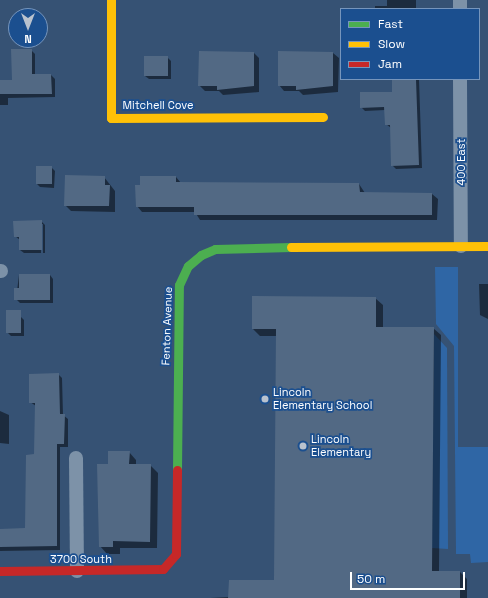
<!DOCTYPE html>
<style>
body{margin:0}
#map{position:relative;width:488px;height:598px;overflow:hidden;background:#365274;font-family:"Space Grotesk",sans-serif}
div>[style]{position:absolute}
.green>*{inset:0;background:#2f66a5}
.shadow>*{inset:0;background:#0007}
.building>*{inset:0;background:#526984;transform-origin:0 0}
.street>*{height:14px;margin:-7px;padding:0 7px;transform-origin:7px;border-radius:7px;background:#7d92a8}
.fast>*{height:9px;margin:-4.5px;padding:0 4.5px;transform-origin:4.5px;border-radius:4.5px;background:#4caf50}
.slow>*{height:9px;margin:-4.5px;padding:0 4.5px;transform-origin:4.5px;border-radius:4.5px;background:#ffc107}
.jam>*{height:9px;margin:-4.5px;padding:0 4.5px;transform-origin:4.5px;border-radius:4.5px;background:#c62828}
.dots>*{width:11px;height:11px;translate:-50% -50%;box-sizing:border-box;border:2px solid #1b4f8f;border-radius:50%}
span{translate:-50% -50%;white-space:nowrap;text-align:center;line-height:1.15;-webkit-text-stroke:3.5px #1b4f8f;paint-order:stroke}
.street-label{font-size:11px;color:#fff}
.poi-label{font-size:11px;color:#fff}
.left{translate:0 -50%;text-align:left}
.legend{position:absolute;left:340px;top:8px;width:140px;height:72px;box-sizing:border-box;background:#1b4f8f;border:1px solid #7695bc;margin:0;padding:5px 7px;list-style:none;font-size:12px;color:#fff}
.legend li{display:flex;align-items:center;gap:8px;height:20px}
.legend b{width:20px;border:1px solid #7695bc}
.north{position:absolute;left:8px;top:8px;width:40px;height:40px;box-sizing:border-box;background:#1b4f8f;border:1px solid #7695bc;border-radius:50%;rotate:180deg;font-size:11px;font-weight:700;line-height:16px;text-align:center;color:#fff}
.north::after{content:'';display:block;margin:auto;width:14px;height:18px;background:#b9c2ce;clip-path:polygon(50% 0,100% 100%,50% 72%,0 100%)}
.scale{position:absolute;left:350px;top:572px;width:115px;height:18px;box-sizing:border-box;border:2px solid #fff;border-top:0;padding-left:5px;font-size:12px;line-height:14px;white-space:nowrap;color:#fff;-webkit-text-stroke:3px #1b4f8f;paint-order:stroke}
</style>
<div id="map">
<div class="green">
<div style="clip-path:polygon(435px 267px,458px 267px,458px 447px,488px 447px,488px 562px,471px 563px,470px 554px,456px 554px,454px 346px,436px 324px)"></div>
<div style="clip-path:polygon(434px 334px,447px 348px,448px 549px,432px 548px)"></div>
</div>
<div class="shadow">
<div style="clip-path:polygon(387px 0,416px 0,416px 9px,375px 9px,375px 6px,387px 6px)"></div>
<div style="clip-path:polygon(31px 50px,35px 54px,35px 75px,51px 75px,55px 79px,55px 97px,8px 98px,8px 105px,0 105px,0 81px,13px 81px)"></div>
<div style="clip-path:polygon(254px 53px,259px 58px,259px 92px,223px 95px,219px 91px,205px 91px,199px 85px)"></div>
<div style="clip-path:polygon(333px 53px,339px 58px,338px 92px,303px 95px,299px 91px,284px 91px,279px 85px)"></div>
<div style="clip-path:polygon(167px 57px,171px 61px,171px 79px,149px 79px,145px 76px)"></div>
<div style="clip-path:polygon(393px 79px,419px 79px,422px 168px,396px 169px,392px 165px,391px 128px,386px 124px,385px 110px,365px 111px,361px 107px,393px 93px)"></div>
<div style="clip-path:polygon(51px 167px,55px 171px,54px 188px,40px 187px,37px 184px)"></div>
<div style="clip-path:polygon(104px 177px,115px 191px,115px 212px,71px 211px,65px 205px)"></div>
<div style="clip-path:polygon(176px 177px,181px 183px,359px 184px,365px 193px,432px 194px,438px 199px,437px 220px,200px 220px,195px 212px,142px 212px,137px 206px,141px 186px)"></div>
<div style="clip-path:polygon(41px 221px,45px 225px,45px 253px,43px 253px,43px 224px,41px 224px,41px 253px,24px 253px,20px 250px,20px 240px,15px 236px)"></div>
<div style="clip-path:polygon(19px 275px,50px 275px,53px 279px,53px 303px,20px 303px,16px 299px)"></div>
<div style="clip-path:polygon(479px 284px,488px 284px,488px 319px,480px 315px)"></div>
<div style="clip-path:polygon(375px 298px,383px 305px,383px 328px,433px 328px,441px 335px,439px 572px,460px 572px,467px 579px,467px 598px,210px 598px,229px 597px,275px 581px,277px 336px,260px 336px,253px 329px)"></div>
<div style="clip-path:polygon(20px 316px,24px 320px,24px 336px,11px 336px,7px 332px)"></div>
<div style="clip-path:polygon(58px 374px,62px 378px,63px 415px,68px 419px,68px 447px,60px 447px,60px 550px,0 551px,0 530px,26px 529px,35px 455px,36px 406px,30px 402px)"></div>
<div style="clip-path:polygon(0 411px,9px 415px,9px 444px,0 443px)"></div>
<div style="clip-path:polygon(129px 452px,136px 460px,136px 465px,150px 465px,158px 473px,157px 548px,120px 548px,120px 554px,107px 554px,100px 546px,109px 465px)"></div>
</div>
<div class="building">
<div style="clip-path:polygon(11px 49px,32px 49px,32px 74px,51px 74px,52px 94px,0 94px,0 80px,12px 80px)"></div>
<div style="clip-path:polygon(199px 51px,254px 52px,254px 86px,217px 90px,217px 86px,198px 86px)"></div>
<div style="clip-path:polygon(278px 51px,333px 52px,333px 86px,296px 90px,296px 86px,278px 86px)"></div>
<div style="left:144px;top:56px;width:24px;height:20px"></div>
<div style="clip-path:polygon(392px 79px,416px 79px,419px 165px,391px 166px,390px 125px,385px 125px,384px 107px,360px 108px,360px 92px,392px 92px)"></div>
<div style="left:36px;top:166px;width:16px;height:18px"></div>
<div style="clip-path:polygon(65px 175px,105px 176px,105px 185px,110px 185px,109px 206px,64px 206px)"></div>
<div style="clip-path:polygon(140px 176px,176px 176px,176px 182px,359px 183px,360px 192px,432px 193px,432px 215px,194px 215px,194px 207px,136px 207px,135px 185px,140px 185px)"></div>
<div style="clip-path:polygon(42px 220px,42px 250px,19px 250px,19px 237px,14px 237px,13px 221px)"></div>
<div style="clip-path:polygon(19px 274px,50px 274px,50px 300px,14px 300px,14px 288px,19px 288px)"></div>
<div style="clip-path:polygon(252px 296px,376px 297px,376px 327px,434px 327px,432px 571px,460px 571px,460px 598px,228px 598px,229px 580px,274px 580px,276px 329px,252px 329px)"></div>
<div style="left:6px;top:310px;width:15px;height:23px"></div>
<div style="clip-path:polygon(59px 373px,60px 414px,65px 414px,64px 444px,57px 444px,57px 546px,0 547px,0 529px,25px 528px,26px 455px,34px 454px,35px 403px,29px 403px,29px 374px)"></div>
<div style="clip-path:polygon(108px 451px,130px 451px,129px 464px,151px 464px,150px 542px,113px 541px,113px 547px,99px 547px,97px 464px,108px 464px)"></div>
</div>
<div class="street">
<div style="left:460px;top:0;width:9px;rotate:90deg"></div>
<div style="left:460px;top:79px;width:167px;rotate:89.7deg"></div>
<div style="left:0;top:271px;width:1px"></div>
<div style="left:76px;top:458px;width:113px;rotate:89.5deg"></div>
</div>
<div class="fast">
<div style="left:177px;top:470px;width:185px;rotate:-89.4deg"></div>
<div style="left:179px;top:285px;width:21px;rotate:-65deg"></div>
<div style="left:188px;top:266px;width:17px;rotate:-40deg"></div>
<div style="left:201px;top:255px;width:15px;rotate:-23deg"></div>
<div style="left:215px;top:249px;width:76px;rotate:-1.5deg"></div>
</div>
<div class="slow">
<div style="left:111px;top:0;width:118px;rotate:90deg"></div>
<div style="left:111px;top:118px;width:212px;rotate:-0.3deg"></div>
<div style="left:291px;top:247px;width:197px;rotate:-0.3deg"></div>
</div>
<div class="jam">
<div style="left:0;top:571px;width:163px;rotate:-0.7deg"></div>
<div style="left:163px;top:569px;width:20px;rotate:-49deg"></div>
<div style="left:176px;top:554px;width:84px;rotate:-89.3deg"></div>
</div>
<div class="dots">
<div style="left:265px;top:399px;background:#b9c2ce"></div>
<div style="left:303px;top:446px;background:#b9c2ce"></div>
</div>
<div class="street-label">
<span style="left:158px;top:105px">Mitchell Cove</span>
<span style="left:461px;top:162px;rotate:-90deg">400 East</span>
<span style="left:167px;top:326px;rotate:-88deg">Fenton Avenue</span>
<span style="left:81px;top:559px">3700 South</span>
</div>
<div class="poi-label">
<span class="left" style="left:273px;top:399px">Lincoln<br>Elementary School</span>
<span class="left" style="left:311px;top:446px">Lincoln<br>Elementary</span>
</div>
<ul class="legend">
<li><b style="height:5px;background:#4caf50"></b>Fast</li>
<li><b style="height:5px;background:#ffc107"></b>Slow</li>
<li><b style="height:5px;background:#c62828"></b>Jam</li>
</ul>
<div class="north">N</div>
<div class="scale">50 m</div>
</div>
